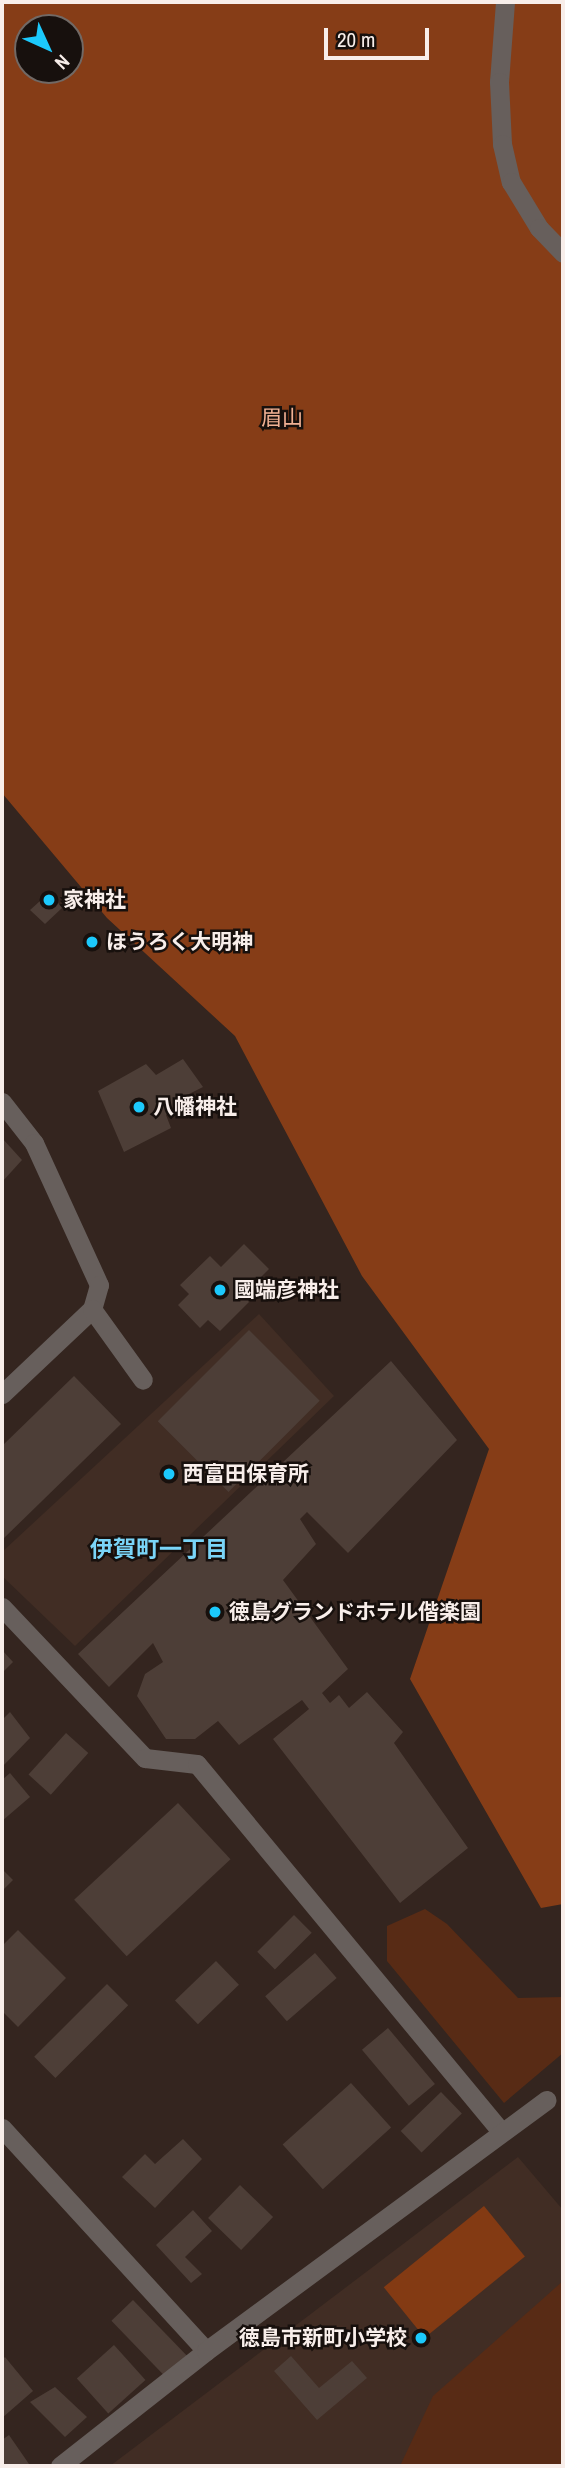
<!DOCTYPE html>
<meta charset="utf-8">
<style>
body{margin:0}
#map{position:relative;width:565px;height:2468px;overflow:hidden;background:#34251f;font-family:"Archivo Narrow","Noto Sans JP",sans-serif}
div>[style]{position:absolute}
.built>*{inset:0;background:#412d24}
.green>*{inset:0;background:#582b15}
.forest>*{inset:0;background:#863d17}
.water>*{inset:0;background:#833a13;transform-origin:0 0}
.building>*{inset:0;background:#4d3e37;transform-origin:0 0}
.service>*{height:19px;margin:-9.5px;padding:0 9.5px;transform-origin:9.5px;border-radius:9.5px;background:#675f5c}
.minor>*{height:19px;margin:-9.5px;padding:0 9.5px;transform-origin:9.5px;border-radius:9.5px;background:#675f5c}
.tertiary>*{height:19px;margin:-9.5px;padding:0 9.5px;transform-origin:9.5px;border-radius:9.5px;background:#675f5c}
.dots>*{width:19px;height:19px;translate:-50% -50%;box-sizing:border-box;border:4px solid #17100d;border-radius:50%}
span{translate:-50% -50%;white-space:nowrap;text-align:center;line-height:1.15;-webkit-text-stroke:5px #17100d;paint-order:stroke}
.park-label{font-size:21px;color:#f1b194}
.poi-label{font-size:21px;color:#f8eeea;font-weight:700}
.left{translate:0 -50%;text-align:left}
.right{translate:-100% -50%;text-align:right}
.neighbourhood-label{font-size:23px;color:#7ad5f8;font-weight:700}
.frame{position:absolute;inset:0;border:4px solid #f8eeea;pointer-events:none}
.north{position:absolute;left:14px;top:14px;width:70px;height:70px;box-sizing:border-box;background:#17100d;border:2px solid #716965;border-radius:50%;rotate:135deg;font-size:19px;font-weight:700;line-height:28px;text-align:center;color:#f8eeea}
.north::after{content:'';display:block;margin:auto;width:24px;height:32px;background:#1cc9fc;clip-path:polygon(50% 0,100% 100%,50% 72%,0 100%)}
.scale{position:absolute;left:324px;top:28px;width:105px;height:32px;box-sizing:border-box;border:4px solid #f8eeea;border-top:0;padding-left:9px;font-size:21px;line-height:24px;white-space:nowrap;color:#f8eeea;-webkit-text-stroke:5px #17100d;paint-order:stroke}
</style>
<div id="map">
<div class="built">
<div style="clip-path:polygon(259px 1314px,334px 1396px,75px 1646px,2px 1576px,2px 1552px)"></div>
<div style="clip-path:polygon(518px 2157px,563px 2210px,563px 2466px,110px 2466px)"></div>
</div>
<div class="green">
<div style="clip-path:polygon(425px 1909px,447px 1924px,518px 1998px,563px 1997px,563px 2053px,504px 2103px,387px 1961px,387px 1926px)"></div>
<div style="clip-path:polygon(563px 2281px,563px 2466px,400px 2466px,433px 2396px)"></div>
</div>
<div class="forest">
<div style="clip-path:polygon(evenodd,2px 2px,563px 2px,563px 1904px,541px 1908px,410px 1679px,489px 1449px,362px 1276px,235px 1036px,107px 918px,2px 793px,2px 2px,28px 28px,70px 28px,70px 70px,28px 70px,28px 28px)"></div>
</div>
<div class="water">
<div style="left:484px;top:2206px;width:65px;height:129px;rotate:51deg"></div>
</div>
<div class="building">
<div style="clip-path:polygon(50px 892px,62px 908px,45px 924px,30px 910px)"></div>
<div style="clip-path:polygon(183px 1059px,203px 1087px,181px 1098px,166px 1115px,171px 1128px,124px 1152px,98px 1091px,146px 1064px,156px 1075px)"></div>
<div style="clip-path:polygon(2px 1138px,22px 1160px,2px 1182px)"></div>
<div style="clip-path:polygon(244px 1244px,269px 1269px,251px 1287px,258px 1293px,220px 1331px,208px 1320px,200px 1328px,178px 1305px,189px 1294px,180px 1285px,210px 1256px,221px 1267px)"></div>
<div style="left:249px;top:1330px;width:100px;height:129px;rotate:45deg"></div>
<div style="clip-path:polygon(391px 1361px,457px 1440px,348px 1553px,307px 1512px,300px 1519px,316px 1544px,283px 1580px,348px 1669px,322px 1693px,330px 1703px,339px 1695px,349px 1708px,367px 1692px,403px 1732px,394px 1743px,468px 1848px,400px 1903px,273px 1739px,309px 1709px,302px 1700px,239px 1745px,218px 1721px,195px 1739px,166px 1739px,137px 1696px,145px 1674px,163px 1662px,153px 1643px,109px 1687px,78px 1654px)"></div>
<div style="clip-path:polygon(74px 1376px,121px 1424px,2px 1540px,2px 1446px)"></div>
<div style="clip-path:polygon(2px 1650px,13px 1662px,2px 1673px)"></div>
<div style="clip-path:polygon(10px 1712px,30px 1738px,2px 1767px,2px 1720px)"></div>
<div style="left:66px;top:1733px;width:30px;height:56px;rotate:42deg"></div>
<div style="clip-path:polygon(10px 1773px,30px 1797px,2px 1821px,2px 1780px)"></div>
<div style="left:178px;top:1803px;width:77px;height:142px;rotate:47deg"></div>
<div style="clip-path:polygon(2px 1869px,13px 1880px,2px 1891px)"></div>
<div style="left:294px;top:1915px;width:25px;height:52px;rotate:45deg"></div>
<div style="clip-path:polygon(18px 1930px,66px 1978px,18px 2027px,2px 2011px,2px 1946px)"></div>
<div style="left:315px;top:1953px;width:33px;height:66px;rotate:49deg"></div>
<div style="left:216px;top:1961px;width:33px;height:57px;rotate:46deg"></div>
<div style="left:107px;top:1984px;width:30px;height:103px;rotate:45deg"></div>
<div style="left:388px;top:2028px;width:73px;height:34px;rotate:50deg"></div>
<div style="left:351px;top:2083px;width:60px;height:92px;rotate:48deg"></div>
<div style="left:441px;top:2092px;width:30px;height:56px;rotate:46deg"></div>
<div style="clip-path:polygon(183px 2139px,202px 2159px,155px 2208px,122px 2177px,145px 2154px,155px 2164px)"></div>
<div style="left:240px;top:2185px;width:46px;height:46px;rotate:44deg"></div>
<div style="clip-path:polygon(193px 2210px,212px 2231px,185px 2257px,202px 2274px,191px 2283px,156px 2245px)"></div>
<div style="left:133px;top:2300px;width:78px;height:30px;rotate:46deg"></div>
<div style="left:114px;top:2345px;width:47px;height:50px;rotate:48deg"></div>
<div style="clip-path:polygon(291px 2356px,319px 2388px,352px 2361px,367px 2378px,317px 2420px,274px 2371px)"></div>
<div style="clip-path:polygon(5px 2357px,33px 2391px,2px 2418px,2px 2360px)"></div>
<div style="clip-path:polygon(55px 2387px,87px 2417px,65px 2437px,30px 2402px)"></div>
<div style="clip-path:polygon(9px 2435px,29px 2464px,26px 2466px,2px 2466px,2px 2440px)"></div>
</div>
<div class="service">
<div style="left:2px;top:1102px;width:52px;rotate:52deg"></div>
<div style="left:34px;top:1143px;width:156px;rotate:65.4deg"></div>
<div style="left:99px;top:1285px;width:25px;rotate:106deg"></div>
<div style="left:92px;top:1309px;width:124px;rotate:136.6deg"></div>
<div style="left:92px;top:1309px;width:87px;rotate:54.3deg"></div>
</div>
<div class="minor">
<div style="left:505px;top:2px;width:80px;rotate:94.3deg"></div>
<div style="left:499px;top:82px;width:62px;rotate:87.2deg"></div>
<div style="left:502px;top:144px;width:39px;rotate:77deg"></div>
<div style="left:511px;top:182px;width:54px;rotate:58.7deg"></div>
<div style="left:539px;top:228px;width:35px;rotate:46deg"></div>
<div style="left:2px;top:1607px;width:208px;rotate:46.6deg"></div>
<div style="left:145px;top:1758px;width:52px;rotate:6.6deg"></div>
<div style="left:197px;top:1764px;width:477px;rotate:50.4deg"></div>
<div style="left:2px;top:2128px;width:302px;rotate:47.5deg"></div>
</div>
<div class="tertiary">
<div style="left:60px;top:2466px;width:186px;rotate:-38.2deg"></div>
<div style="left:206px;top:2351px;width:423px;rotate:-36.4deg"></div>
</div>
<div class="dots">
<div style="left:49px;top:900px;background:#1cc9fc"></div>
<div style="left:92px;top:942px;background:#1cc9fc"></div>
<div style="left:139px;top:1107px;background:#1cc9fc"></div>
<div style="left:220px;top:1290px;background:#1cc9fc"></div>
<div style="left:169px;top:1474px;background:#1cc9fc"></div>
<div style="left:215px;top:1612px;background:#1cc9fc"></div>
<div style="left:421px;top:2338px;background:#1cc9fc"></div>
</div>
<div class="park-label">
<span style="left:282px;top:418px">眉山</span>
</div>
<div class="poi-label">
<span class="left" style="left:63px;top:900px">家神社</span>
<span class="left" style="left:106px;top:942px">ほうろく大明神</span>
<span class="left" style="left:153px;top:1107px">八幡神社</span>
<span class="left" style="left:234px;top:1290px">國端彦神社</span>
<span class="left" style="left:183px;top:1474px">西富田保育所</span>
<span class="left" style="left:229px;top:1612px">徳島グランドホテル偕楽園</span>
<span class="right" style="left:407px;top:2338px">徳島市新町小学校</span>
</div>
<div class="neighbourhood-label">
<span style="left:159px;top:1549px">伊賀町一丁目</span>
</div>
<div class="frame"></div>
<div class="north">N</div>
<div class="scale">20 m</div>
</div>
